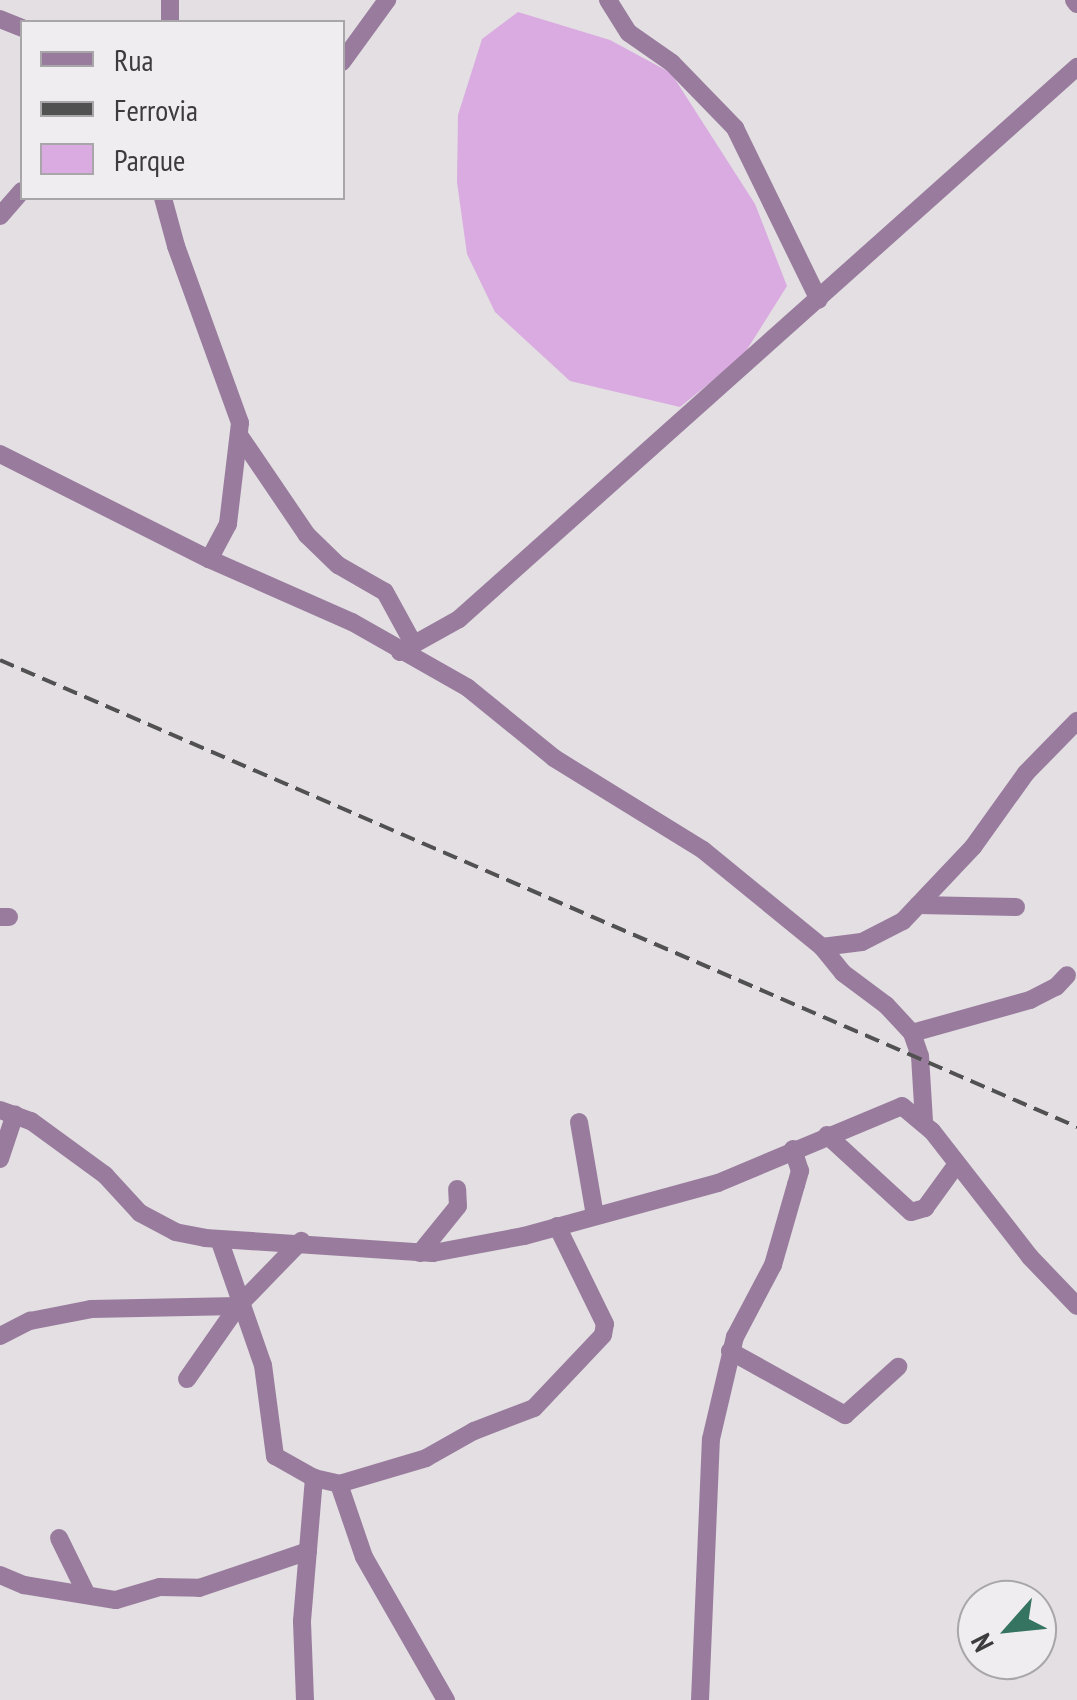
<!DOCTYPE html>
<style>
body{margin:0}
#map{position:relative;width:1077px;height:1700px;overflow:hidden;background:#e3dfe3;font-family:"PT Sans Narrow",sans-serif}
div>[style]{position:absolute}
.green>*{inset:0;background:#d9abe0}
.minor>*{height:18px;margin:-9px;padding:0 9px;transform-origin:9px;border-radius:9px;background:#997c9d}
.rail>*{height:4px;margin-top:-2px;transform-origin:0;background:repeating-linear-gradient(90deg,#525152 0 15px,transparent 0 23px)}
span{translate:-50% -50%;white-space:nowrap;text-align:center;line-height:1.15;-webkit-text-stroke:9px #f0edf0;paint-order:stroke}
.legend{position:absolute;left:20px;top:20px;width:325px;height:180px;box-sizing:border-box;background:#f0edf0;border:2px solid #a8a6a8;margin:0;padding:12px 18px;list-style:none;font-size:30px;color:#3d3c3d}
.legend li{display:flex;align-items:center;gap:20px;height:50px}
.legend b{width:50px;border:2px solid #a8a6a8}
.north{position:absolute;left:957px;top:1580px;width:100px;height:100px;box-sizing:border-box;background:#f0edf0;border:2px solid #a8a6a8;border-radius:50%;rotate:243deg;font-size:28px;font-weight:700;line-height:40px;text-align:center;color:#3d3c3d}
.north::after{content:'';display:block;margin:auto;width:35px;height:45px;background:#357461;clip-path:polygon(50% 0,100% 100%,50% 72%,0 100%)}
</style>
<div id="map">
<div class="green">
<div style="clip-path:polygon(518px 12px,610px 40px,671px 73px,755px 204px,787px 286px,743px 356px,680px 407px,570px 381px,495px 312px,467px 254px,457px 182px,458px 115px,482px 39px)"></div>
</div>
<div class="minor">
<div style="left:170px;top:0;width:22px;rotate:90deg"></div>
<div style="left:608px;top:0;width:39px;rotate:58deg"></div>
<div style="left:629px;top:33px;width:52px;rotate:34.9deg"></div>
<div style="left:672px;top:63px;width:91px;rotate:45.9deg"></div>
<div style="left:735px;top:128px;width:191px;rotate:64deg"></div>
<div style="left:1074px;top:0;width:5px;rotate:53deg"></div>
<div style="left:0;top:19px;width:24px;rotate:22deg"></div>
<div style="left:342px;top:62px;width:77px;rotate:-54deg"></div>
<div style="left:163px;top:198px;width:50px;rotate:74.8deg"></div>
<div style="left:176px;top:246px;width:188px;rotate:70.1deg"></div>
<div style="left:240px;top:423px;width:102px;rotate:96.8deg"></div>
<div style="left:228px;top:524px;width:40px;rotate:118deg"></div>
<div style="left:0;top:216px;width:33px;rotate:-49deg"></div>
<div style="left:239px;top:435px;width:121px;rotate:55.8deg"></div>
<div style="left:307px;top:535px;width:43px;rotate:44.1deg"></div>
<div style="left:338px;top:565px;width:54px;rotate:29.9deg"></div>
<div style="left:385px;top:592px;width:60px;rotate:61.3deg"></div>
<div style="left:0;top:454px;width:234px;rotate:26.7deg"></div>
<div style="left:209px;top:559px;width:156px;rotate:23.8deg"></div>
<div style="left:352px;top:622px;width:133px;rotate:29.6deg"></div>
<div style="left:468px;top:688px;width:111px;rotate:39.1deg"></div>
<div style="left:554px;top:758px;width:175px;rotate:31.7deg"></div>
<div style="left:703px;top:850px;width:154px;rotate:39.2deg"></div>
<div style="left:822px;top:947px;width:40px;rotate:-7.1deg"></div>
<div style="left:862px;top:942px;width:46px;rotate:-27.1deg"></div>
<div style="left:903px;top:921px;width:102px;rotate:-46.6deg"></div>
<div style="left:973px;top:847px;width:91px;rotate:-54.4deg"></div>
<div style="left:1026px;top:773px;width:73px;rotate:-45.6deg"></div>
<div style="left:400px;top:652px;width:68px;rotate:-29.2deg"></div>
<div style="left:459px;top:619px;width:829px;rotate:-41.77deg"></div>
<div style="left:918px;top:905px;width:98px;rotate:1.2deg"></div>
<div style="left:0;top:917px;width:9px"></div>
<div style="left:822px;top:947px;width:33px;rotate:51deg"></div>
<div style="left:843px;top:973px;width:54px;rotate:36.7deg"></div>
<div style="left:886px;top:1005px;width:38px;rotate:47deg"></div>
<div style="left:912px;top:1033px;width:24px;rotate:71deg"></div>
<div style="left:920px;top:1056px;width:66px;rotate:86.5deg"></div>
<div style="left:912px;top:1033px;width:123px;rotate:-15.6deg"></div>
<div style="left:1030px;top:1000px;width:29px;rotate:-27deg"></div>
<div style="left:1056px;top:987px;width:16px;rotate:-47deg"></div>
<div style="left:0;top:1110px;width:33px;rotate:20deg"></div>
<div style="left:31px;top:1121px;width:92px;rotate:36.1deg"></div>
<div style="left:105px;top:1175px;width:52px;rotate:47.4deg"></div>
<div style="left:140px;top:1213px;width:40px;rotate:28deg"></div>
<div style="left:175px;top:1232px;width:31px;rotate:11deg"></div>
<div style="left:205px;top:1238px;width:228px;rotate:3.8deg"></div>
<div style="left:433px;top:1253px;width:93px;rotate:-10.6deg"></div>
<div style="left:524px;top:1236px;width:201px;rotate:-15.3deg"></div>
<div style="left:718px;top:1183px;width:199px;rotate:-22.7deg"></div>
<div style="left:902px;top:1106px;width:39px;rotate:40deg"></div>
<div style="left:932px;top:1131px;width:160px;rotate:52.1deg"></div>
<div style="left:1030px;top:1257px;width:68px;rotate:46.2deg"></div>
<div style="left:579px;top:1122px;width:95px;rotate:80.3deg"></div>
<div style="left:827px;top:1135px;width:114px;rotate:42.5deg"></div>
<div style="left:911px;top:1212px;width:15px;rotate:-16deg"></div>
<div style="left:925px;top:1208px;width:54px;rotate:-54deg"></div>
<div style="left:0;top:1159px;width:47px;rotate:-71.6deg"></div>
<div style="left:219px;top:1239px;width:133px;rotate:70.8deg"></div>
<div style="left:263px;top:1365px;width:92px;rotate:82.5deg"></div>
<div style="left:275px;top:1456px;width:45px;rotate:29.4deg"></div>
<div style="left:314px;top:1478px;width:26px;rotate:13deg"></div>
<div style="left:339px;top:1484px;width:91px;rotate:-16.6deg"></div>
<div style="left:426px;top:1458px;width:55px;rotate:-29.4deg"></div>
<div style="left:474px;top:1431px;width:64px;rotate:-21deg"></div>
<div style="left:534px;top:1408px;width:100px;rotate:-46.6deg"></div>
<div style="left:603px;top:1335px;width:11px;rotate:-80deg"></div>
<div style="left:605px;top:1324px;width:109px;rotate:-116.1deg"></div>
<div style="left:420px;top:1253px;width:60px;rotate:-51deg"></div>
<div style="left:458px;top:1206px;width:17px;rotate:-93deg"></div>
<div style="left:0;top:1336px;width:34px;rotate:-27deg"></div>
<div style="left:30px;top:1321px;width:62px;rotate:-11.1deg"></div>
<div style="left:91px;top:1309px;width:147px;rotate:-1.2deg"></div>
<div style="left:238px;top:1306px;width:91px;rotate:-45.9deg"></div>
<div style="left:730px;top:1351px;width:132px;rotate:29.1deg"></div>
<div style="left:845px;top:1415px;width:72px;rotate:-42.2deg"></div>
<div style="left:187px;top:1379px;width:89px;rotate:-55.1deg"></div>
<div style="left:339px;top:1484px;width:77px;rotate:71.1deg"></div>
<div style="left:364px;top:1557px;width:165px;rotate:60.2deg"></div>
<div style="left:59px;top:1538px;width:61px;rotate:63.9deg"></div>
<div style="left:0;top:1575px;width:26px;rotate:23deg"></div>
<div style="left:24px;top:1585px;width:93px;rotate:9.3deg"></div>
<div style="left:116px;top:1600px;width:46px;rotate:-16.5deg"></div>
<div style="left:160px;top:1587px;width:39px;rotate:1deg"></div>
<div style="left:199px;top:1588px;width:115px;rotate:-18.7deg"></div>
<div style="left:305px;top:1700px;width:79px;rotate:-92.2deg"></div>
<div style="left:302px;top:1621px;width:144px;rotate:-85.2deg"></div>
<div style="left:700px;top:1700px;width:261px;rotate:-87.6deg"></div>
<div style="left:711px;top:1439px;width:105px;rotate:-76.8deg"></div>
<div style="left:735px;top:1337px;width:81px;rotate:-62.2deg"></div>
<div style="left:773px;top:1265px;width:83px;rotate:-74deg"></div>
<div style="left:796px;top:1185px;width:15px;rotate:-74deg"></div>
<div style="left:800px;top:1171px;width:23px;rotate:-108deg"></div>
</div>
<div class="rail">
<div style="left:0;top:660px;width:1174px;rotate:23.44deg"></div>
</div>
<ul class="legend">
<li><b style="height:12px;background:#997c9d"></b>Rua</li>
<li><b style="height:12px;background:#525152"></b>Ferrovia</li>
<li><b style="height:28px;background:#d9abe0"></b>Parque</li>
</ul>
<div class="north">N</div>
</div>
